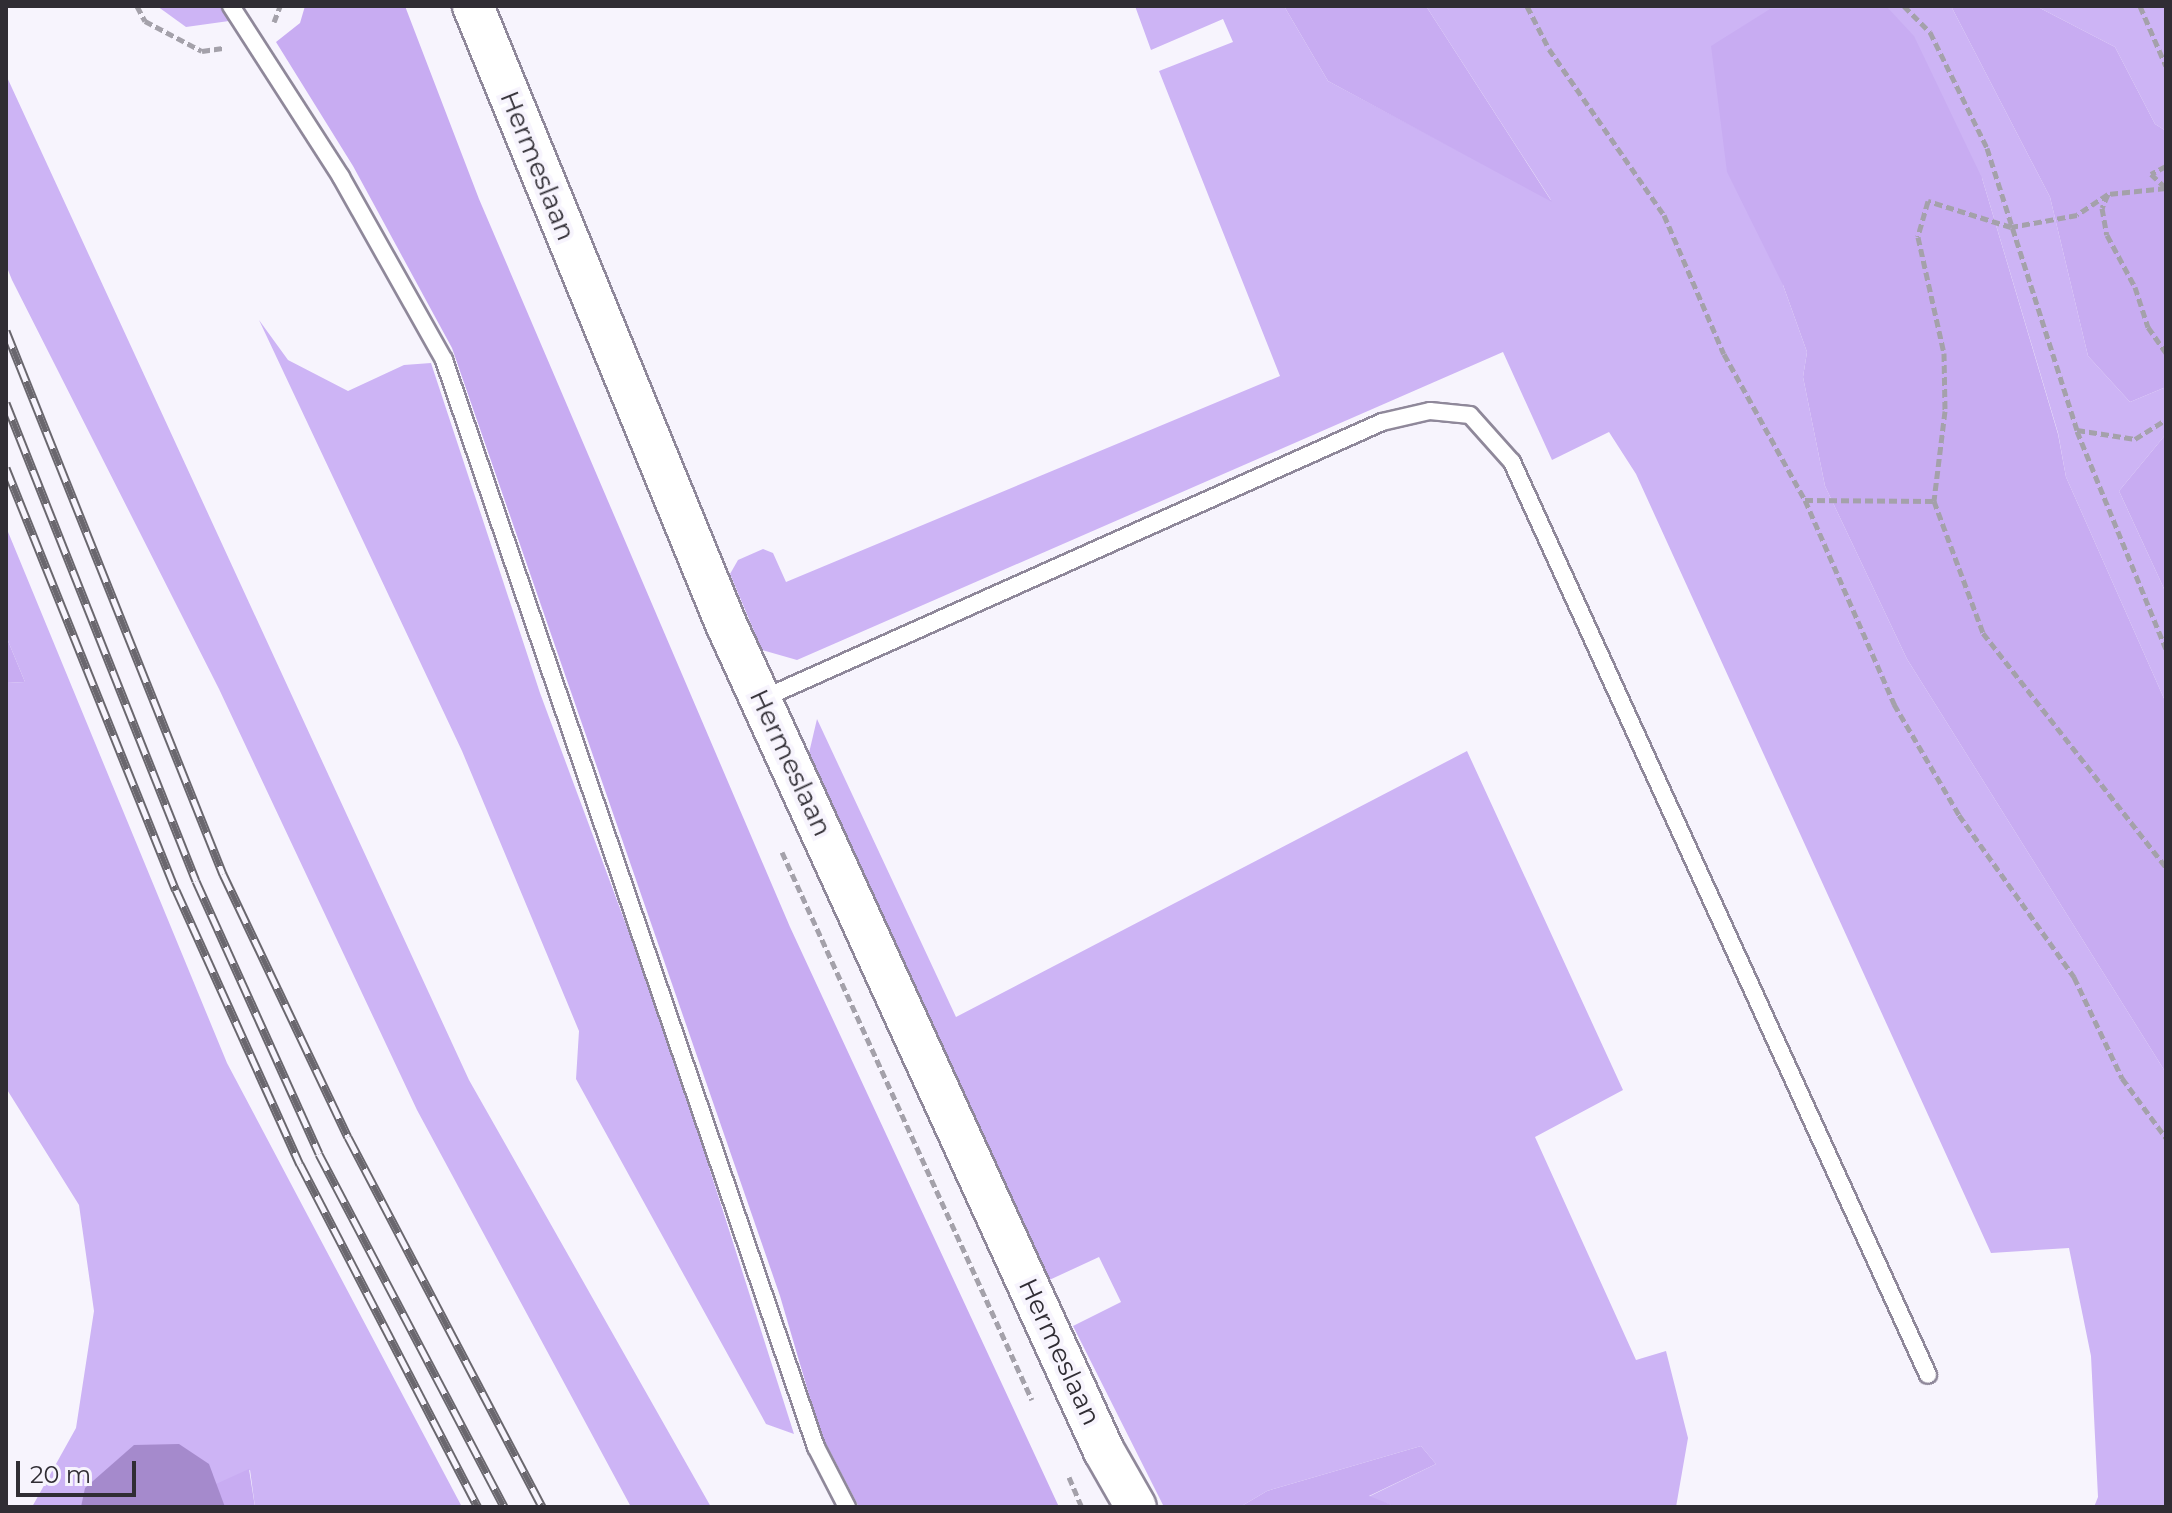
<!DOCTYPE html>
<style>
body{margin:0}
#map{position:relative;width:2172px;height:1513px;overflow:hidden;background:#f7f4fd;font-family:Montserrat,sans-serif}
div>[style]{position:absolute}
.green>*{inset:0;background:#cdb4f5}
.forest>*{inset:0;background:#c8acf2}
.water>*{inset:0;background:#a58acc}
.path>*{height:5px;margin-top:-2.5px;transform-origin:0;background:repeating-linear-gradient(90deg,#a4a1aa 0 8px,transparent 0 12px)}
.roads{filter:drop-shadow(2px 0 #8f889a) drop-shadow(-2px 0 #8f889a) drop-shadow(0 2px #8f889a) drop-shadow(0 -2px #8f889a)}
.service>*{height:16px;margin:-8px;padding:0 8px;transform-origin:8px;border-radius:8px;background:#fff}
.tertiary>*{height:40px;margin:-20px;padding:0 20px;transform-origin:20px;border-radius:20px;background:#fff}
.rail>*{height:9px;margin-top:-4.5px;transform-origin:0;background:repeating-linear-gradient(90deg,#f7f4fd 0 18px,#6a676e 0 36px);box-sizing:border-box;border-block:2px solid #6a676e}
span{translate:-50% -50%;white-space:nowrap;text-align:center;line-height:1.15;-webkit-text-stroke:8px #f7f4fd;paint-order:stroke}
.street-label{font-size:26px;color:#302d34}
.frame{position:absolute;inset:0;border:8px solid #302d34;pointer-events:none}
.scale{position:absolute;left:16px;top:1461px;width:120px;height:36px;box-sizing:border-box;border:4px solid #302d34;border-top:0;padding-left:10px;font-size:24px;line-height:28px;white-space:nowrap;color:#302d34;-webkit-text-stroke:6px #f7f4fd;paint-order:stroke}
</style>
<div id="map">
<div class="green">
<div style="clip-path:polygon(157px 6px,220px 6px,229px 21px,186px 27px)"></div>
<div style="clip-path:polygon(1135px 6px,1284px 6px,1328px 81px,1551px 200px,1426px 6px,1951px 6px,2050px 197px,2088px 356px,2130px 402px,2166px 387px,2166px 434px,2119px 491px,2166px 593px,2166px 703px,2066px 477px,2058px 433px,1982px 178px,1783px 285px,1807px 352px,1803px 377px,1825px 486px,1907px 659px,2166px 1073px,2166px 1507px,2094px 1507px,2098px 1497px,2091px 1356px,2069px 1248px,1991px 1253px,1636px 474px,1609px 432px,1552px 460px,1503px 352px,797px 660px,762px 650px,730px 574px,738px 560px,763px 549px,773px 553px,786px 582px,1280px 376px,1159px 71px,1233px 42px,1223px 19px,1151px 50px)"></div>
<div style="clip-path:polygon(2036px 6px,2166px 6px,2166px 131px,2155px 124px,2115px 47px)"></div>
<div style="clip-path:polygon(6px 75px,469px 1080px,711px 1507px,631px 1507px,417px 1110px,219px 689px,12px 280px,6px 265px)"></div>
<div style="clip-path:polygon(259px 320px,288px 360px,348px 391px,404px 365px,431px 363px,540px 693px,667px 1035px,794px 1434px,766px 1424px,576px 1079px,579px 1031px,462px 751px)"></div>
<div style="clip-path:polygon(6px 527px,227px 1063px,462px 1507px,255px 1507px,250px 1470px,165px 1507px,32px 1507px,76px 1428px,94px 1311px,79px 1205px,6px 1088px,6px 683px,25px 682px,6px 636px)"></div>
<div style="clip-path:polygon(817px 719px,956px 1017px,1467px 751px,1623px 1090px,1535px 1137px,1636px 1360px,1666px 1351px,1688px 1438px,1676px 1507px,1397px 1507px,1368px 1497px,1436px 1464px,1421px 1446px,1267px 1491px,1240px 1507px,1164px 1507px,1073px 1326px,1121px 1302px,1099px 1257px,1045px 1282px,809px 753px)"></div>
</div>
<div class="forest">
<div style="clip-path:polygon(305px 6px,405px 6px,479px 199px,790px 927px,1059px 1507px,859px 1507px,820px 1432px,780px 1296px,452px 348px,353px 166px,276px 42px,300px 23px)"></div>
<div style="clip-path:polygon(1284px 6px,1426px 6px,1552px 202px,1328px 81px)"></div>
<div style="clip-path:polygon(1951px 6px,2036px 6px,2115px 47px,2155px 124px,2166px 131px,2166px 387px,2130px 402px,2088px 356px,2050px 197px)"></div>
<div style="clip-path:polygon(1888px 8px,1914px 36px,1982px 178px,2058px 434px,2066px 477px,2166px 703px,2166px 1073px,1907px 659px,1825px 486px,1803px 377px,1807px 352px,1783px 285px,1727px 172px,1711px 46px,1770px 9px)"></div>
<div style="clip-path:polygon(2166px 434px,2166px 593px,2119px 491px)"></div>
<div style="clip-path:polygon(6px 636px,25px 682px,6px 683px)"></div>
<div style="clip-path:polygon(1421px 1446px,1436px 1464px,1369px 1496px,1397px 1507px,1240px 1507px,1267px 1491px)"></div>
<div style="clip-path:polygon(249px 1469px,255px 1507px,165px 1507px)"></div>
</div>
<div class="water">
<div style="clip-path:polygon(179px 1444px,209px 1464px,225px 1507px,81px 1507px,85px 1488px,134px 1445px)"></div>
</div>
<div class="path">
<div style="left:137px;top:6px;width:17px;rotate:62deg"></div>
<div style="left:145px;top:21px;width:64px;rotate:27.8deg"></div>
<div style="left:202px;top:51px;width:21px;rotate:-8deg"></div>
<div style="left:1527px;top:6px;width:48px;rotate:62.9deg"></div>
<div style="left:1549px;top:49px;width:202px;rotate:55.3deg"></div>
<div style="left:1664px;top:215px;width:151px;rotate:66.7deg"></div>
<div style="left:1724px;top:354px;width:167px;rotate:61deg"></div>
<div style="left:1805px;top:500px;width:223px;rotate:66.4deg"></div>
<div style="left:1894px;top:704px;width:129px;rotate:59.6deg"></div>
<div style="left:1959px;top:815px;width:199px;rotate:54.6deg"></div>
<div style="left:2074px;top:977px;width:112px;rotate:64.6deg"></div>
<div style="left:2122px;top:1078px;width:74px;rotate:53.7deg"></div>
<div style="left:1904px;top:6px;width:37px;rotate:45deg"></div>
<div style="left:1930px;top:32px;width:129px;rotate:63.8deg"></div>
<div style="left:1987px;top:148px;width:296px;rotate:72.3deg"></div>
<div style="left:2077px;top:430px;width:59px;rotate:8.8deg"></div>
<div style="left:2135px;top:439px;width:36px;rotate:-32deg"></div>
<div style="left:2140px;top:6px;width:65px;rotate:66.6deg"></div>
<div style="left:274px;top:22px;width:17px;rotate:-69deg"></div>
<div style="left:2166px;top:166px;width:17px;rotate:152deg"></div>
<div style="left:2151px;top:174px;width:21px;rotate:43deg"></div>
<div style="left:2166px;top:188px;width:58px;rotate:174.1deg"></div>
<div style="left:2108px;top:194px;width:15px;rotate:113deg"></div>
<div style="left:2102px;top:208px;width:27px;rotate:80deg"></div>
<div style="left:2107px;top:235px;width:59px;rotate:61.7deg"></div>
<div style="left:2135px;top:287px;width:42px;rotate:72deg"></div>
<div style="left:2148px;top:327px;width:32px;rotate:55deg"></div>
<div style="left:2108px;top:194px;width:37px;rotate:146deg"></div>
<div style="left:2077px;top:215px;width:67px;rotate:169.7deg"></div>
<div style="left:2011px;top:227px;width:87px;rotate:-162.6deg"></div>
<div style="left:1928px;top:201px;width:37px;rotate:106deg"></div>
<div style="left:1918px;top:237px;width:119px;rotate:77.4deg"></div>
<div style="left:1944px;top:353px;width:58px;rotate:89deg"></div>
<div style="left:1945px;top:411px;width:91px;rotate:97deg"></div>
<div style="left:1934px;top:501px;width:141px;rotate:69.6deg"></div>
<div style="left:1983px;top:633px;width:297px;rotate:52deg"></div>
<div style="left:2077px;top:431px;width:235px;rotate:67.8deg"></div>
<div style="left:1805px;top:500px;width:129px;rotate:0.4deg"></div>
<div style="left:782px;top:852px;width:602px;rotate:65.48deg"></div>
<div style="left:1069px;top:1477px;width:33px;rotate:67deg"></div>
</div>
<div class="roads">
<div class="service">
<div style="left:231px;top:6px;width:203px;rotate:57.2deg"></div>
<div style="left:341px;top:177px;width:210px;rotate:60.6deg"></div>
<div style="left:444px;top:360px;width:1149px;rotate:71.11deg"></div>
<div style="left:816px;top:1447px;width:68px;rotate:62.7deg"></div>
<div style="left:762px;top:699px;width:679px;rotate:-24.07deg"></div>
<div style="left:1382px;top:422px;width:49px;rotate:-12.9deg"></div>
<div style="left:1430px;top:411px;width:40px;rotate:5.7deg"></div>
<div style="left:1470px;top:415px;width:63px;rotate:48.2deg"></div>
<div style="left:1512px;top:462px;width:1003px;rotate:65.5deg"></div>
</div>
<div class="tertiary">
<div style="left:473px;top:6px;width:668px;rotate:67.74deg"></div>
<div style="left:726px;top:624px;width:909px;rotate:65.44deg"></div>
<div style="left:1104px;top:1451px;width:64px;rotate:60.3deg"></div>
</div>
</div>
<div class="rail">
<div style="left:6px;top:331px;width:585px;rotate:68.22deg"></div>
<div style="left:223px;top:874px;width:291px;rotate:64.6deg"></div>
<div style="left:348px;top:1137px;width:418px;rotate:62.3deg"></div>
<div style="left:6px;top:403px;width:514px;rotate:68.32deg"></div>
<div style="left:196px;top:881px;width:299px;rotate:65.7deg"></div>
<div style="left:319px;top:1154px;width:399px;rotate:62.3deg"></div>
<div style="left:6px;top:468px;width:455px;rotate:68.1deg"></div>
<div style="left:176px;top:890px;width:301px;rotate:65.7deg"></div>
<div style="left:300px;top:1164px;width:386px;rotate:62.6deg"></div>
</div>
<div class="street-label">
<span style="left:537px;top:166px;rotate:68deg">Hermeslaan</span>
<span style="left:790px;top:763px;rotate:65deg">Hermeslaan</span>
<span style="left:1059px;top:1352px;rotate:65deg">Hermeslaan</span>
</div>
<div class="frame"></div>
<div class="scale">20 m</div>
</div>
